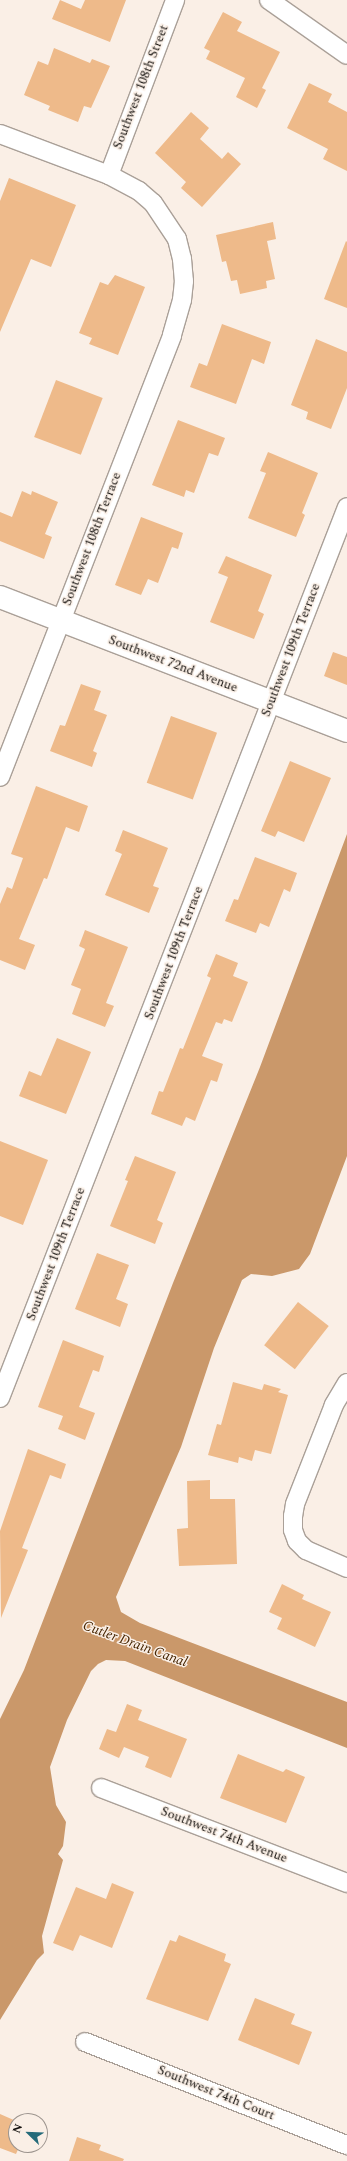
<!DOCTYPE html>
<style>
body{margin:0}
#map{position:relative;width:347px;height:2161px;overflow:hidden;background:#faefe6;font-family:Spectral,serif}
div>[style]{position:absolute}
.water>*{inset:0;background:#ca986a}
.building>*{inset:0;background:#eeba8a;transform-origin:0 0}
.roads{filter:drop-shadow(1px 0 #aaa098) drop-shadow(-1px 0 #aaa098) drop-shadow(0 1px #aaa098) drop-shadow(0 -1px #aaa098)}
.street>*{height:18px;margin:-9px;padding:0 9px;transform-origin:9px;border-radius:9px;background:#fff}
.secondary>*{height:22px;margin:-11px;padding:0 11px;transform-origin:11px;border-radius:11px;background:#fff}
span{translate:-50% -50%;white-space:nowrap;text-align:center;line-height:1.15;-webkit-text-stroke:3px #faefe6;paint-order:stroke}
.street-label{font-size:13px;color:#120f0c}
.water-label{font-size:14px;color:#452400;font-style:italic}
.north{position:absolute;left:8px;top:2113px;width:40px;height:40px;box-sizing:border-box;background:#faefe6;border:1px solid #9d958f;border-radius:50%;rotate:293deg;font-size:11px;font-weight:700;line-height:16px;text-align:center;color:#120f0c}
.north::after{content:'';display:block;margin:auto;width:14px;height:18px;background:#256b7a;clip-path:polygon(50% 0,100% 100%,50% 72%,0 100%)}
</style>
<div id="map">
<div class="water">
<div style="clip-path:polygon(347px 834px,347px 1156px,310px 1254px,299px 1269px,272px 1276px,251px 1274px,242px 1280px,214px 1348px,181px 1447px,116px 1597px,121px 1612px,140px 1623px,347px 1702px,347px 1748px,125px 1661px,106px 1660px,98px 1664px,91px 1671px,67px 1720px,50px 1767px,56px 1805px,66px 1822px,63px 1846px,58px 1854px,63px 1860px,42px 1936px,44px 1953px,37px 1960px,0 2020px,0 1719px,24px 1670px,173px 1283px,260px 1067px)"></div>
</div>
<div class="building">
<div style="clip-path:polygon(60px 0,81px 9px,85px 0,126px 0,110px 42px,52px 19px)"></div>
<div style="clip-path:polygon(223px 12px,242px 22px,237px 31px,280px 52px,262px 88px,266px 90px,257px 108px,236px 97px,245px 78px,206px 59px,210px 51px,204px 48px)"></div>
<div style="clip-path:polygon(54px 48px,90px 63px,92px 59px,110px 66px,91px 108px,84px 106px,78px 122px,48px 110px,50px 106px,24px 95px,38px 61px,48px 65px)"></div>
<div style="clip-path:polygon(309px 83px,332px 94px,328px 102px,347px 112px,347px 171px,323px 159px,328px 149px,287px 128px)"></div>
<div style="clip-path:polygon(191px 112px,209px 128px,200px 139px,222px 159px,228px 152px,241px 164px,202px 207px,181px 188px,186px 182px,155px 153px)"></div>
<div style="clip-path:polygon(9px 178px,76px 205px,51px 267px,31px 259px,0 332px,0 201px)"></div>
<div style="clip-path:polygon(273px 222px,276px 239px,267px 241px,275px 279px,266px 281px,267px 288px,240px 294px,237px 280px,231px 281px,226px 261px,222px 262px,216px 235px)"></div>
<div style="clip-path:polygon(346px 241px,347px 242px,347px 308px,324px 299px)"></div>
<div style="clip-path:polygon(115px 275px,145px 287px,118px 355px,89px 344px,92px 338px,79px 333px,100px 282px,108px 285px)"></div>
<div style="clip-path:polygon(222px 324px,271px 342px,264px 364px,252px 359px,236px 404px,190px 387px,199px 363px,207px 366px)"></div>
<div style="clip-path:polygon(316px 339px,347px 352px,347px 388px,331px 429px,306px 419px,308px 412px,291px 405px)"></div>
<div style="left:56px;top:380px;width:50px;height:61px;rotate:21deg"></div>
<div style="clip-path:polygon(178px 420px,225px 438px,218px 456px,209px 453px,194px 493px,186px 490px,184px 497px,152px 485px)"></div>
<div style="clip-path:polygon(268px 452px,318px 473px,302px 513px,305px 515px,296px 537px,248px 518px,266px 473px,260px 471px)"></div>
<div style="clip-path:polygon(22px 491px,31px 495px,32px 491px,58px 502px,45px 534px,52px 537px,44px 559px,0 541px,0 512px,12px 517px)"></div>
<div style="clip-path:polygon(141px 517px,183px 533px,178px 549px,172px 547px,158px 583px,148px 579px,141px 595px,115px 585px)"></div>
<div style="clip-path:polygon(226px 556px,272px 575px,258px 611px,264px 614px,254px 639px,210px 622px,228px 577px,218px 573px)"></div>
<div style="clip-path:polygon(333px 652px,347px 657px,347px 685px,324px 676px)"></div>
<div style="clip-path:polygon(81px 684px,101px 691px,94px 710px,107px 715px,93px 751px,97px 753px,92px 767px,50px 751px,60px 725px,65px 726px)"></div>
<div style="left:171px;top:716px;width:49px;height:71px;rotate:20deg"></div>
<div style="clip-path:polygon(290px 761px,331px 778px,304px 842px,278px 831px,275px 837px,261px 831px)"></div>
<div style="clip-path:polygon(36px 786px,88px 806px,79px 832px,66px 827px,47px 879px,44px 878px,19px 939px,35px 945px,25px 970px,0 960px,0 904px,7px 887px,12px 889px,23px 858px,11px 854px)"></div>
<div style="clip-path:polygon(123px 830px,168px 848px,153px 886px,159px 888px,149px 913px,105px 895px,122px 854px,115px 851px)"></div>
<div style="clip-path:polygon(255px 857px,297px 873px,290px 892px,284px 889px,269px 927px,260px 923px,256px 933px,225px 921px,234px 899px,238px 900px)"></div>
<div style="clip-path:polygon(85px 930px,128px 947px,106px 1003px,114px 1006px,105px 1027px,72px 1014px,81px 989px,71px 985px,85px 949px,79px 946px)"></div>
<div style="clip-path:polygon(216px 954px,238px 963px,233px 976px,248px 982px,232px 1022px,224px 1019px,222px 1024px,216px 1022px,202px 1056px,223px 1064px,217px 1082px,211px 1080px,195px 1121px,186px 1117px,182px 1126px,151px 1114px,159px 1091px,163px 1092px,180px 1048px,183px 1049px,211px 978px,207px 976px)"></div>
<div style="clip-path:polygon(57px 1038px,91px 1052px,66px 1114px,19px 1096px,29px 1071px,41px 1076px)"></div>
<div style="clip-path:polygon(0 1141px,48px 1160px,23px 1225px,0 1216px)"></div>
<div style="clip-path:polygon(135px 1156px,176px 1172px,157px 1220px,163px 1223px,155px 1244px,110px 1226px,128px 1181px,125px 1180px)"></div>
<div style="clip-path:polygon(97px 1253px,129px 1265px,116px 1299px,128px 1304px,120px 1327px,75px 1309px)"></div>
<div style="left:298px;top:1302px;width:39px;height:55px;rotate:38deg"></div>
<div style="clip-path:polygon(63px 1340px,104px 1356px,99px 1372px,93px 1370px,79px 1407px,95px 1413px,85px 1440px,58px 1429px,63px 1416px,38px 1407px)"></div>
<div style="clip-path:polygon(233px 1382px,262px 1390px,264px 1384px,281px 1389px,278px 1392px,288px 1395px,271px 1454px,255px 1450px,252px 1461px,239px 1457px,238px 1463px,208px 1455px,217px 1424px,221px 1425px)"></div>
<div style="clip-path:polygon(28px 1449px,66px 1464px,61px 1479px,50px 1475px,22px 1548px,28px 1550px,1px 1618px,0 1531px)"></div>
<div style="clip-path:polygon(210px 1480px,210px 1499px,235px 1499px,237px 1564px,179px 1566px,177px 1529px,188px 1528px,187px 1481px)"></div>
<div style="clip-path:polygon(282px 1584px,304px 1595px,302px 1599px,331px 1612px,315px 1647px,277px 1629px,282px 1618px,269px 1612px)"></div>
<div style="clip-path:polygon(127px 1704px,142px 1710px,138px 1720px,187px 1739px,171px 1778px,145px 1767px,149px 1757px,124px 1747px,119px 1758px,99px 1749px,107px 1729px,116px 1732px)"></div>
<div style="clip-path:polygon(238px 1754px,283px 1772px,286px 1769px,305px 1777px,286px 1823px,220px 1798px)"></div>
<div style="clip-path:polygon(112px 1883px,134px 1892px,112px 1948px,80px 1935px,73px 1951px,53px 1943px,76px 1887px,106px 1899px)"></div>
<div style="clip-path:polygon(179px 1935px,226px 1954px,224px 1961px,231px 1964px,208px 2021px,146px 1999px,170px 1940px,176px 1942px)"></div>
<div style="clip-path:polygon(255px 1998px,295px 2014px,291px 2024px,312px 2032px,299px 2065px,238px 2040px)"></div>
<div style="clip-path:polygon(0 2114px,16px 2121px,16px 2145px,20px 2145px,16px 2154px,0 2148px)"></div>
<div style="clip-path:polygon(77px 2137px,101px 2145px,99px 2150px,124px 2159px,123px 2161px,69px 2161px)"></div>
</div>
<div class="roads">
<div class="street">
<div style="left:269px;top:0;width:95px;rotate:35.2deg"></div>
<div style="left:0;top:134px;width:116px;rotate:20.6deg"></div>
<div style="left:109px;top:175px;width:34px;rotate:28deg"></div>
<div style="left:139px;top:191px;width:18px;rotate:41deg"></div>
<div style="left:153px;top:203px;width:43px;rotate:56.3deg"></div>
<div style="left:177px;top:239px;width:21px;rotate:76deg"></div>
<div style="left:182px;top:259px;width:22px;rotate:85deg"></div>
<div style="left:184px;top:281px;width:19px;rotate:96deg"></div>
<div style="left:182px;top:300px;width:37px;rotate:106deg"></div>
<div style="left:172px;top:336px;width:473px;rotate:111.3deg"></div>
<div style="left:109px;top:175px;width:187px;rotate:-69.3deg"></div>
<div style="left:347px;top:1383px;width:26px;rotate:121deg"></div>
<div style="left:334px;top:1405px;width:106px;rotate:111.5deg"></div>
<div style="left:295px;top:1504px;width:12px;rotate:99deg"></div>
<div style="left:293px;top:1516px;width:14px;rotate:90deg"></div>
<div style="left:293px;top:1530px;width:12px;rotate:70deg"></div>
<div style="left:297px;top:1541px;width:13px;rotate:45deg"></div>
<div style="left:306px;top:1550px;width:45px;rotate:23.7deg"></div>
<div style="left:0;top:1398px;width:956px;rotate:-68.72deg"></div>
<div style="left:101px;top:1788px;width:264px;rotate:21.1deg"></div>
<div style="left:85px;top:2042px;width:282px;rotate:21.5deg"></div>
</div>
<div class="secondary">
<div style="left:0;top:597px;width:372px;rotate:21.1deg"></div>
</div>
</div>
<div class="street-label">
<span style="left:141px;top:87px;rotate:-69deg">Southwest 108th Street</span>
<span style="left:92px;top:539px;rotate:-69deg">Southwest 108th Terrace</span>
<span style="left:291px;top:650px;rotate:-69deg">Southwest 109th Terrace</span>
<span style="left:173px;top:664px;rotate:21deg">Southwest 72nd Avenue</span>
<span style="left:174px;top:953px;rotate:-69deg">Southwest 109th Terrace</span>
<span style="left:56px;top:1254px;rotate:-69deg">Southwest 109th Terrace</span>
<span style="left:224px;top:1835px;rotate:21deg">Southwest 74th Avenue</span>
<span style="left:216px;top:2093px;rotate:22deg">Southwest 74th Court</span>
</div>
<div class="water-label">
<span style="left:135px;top:1644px;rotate:20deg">Cutler Drain Canal</span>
</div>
<div class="north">N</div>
</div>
